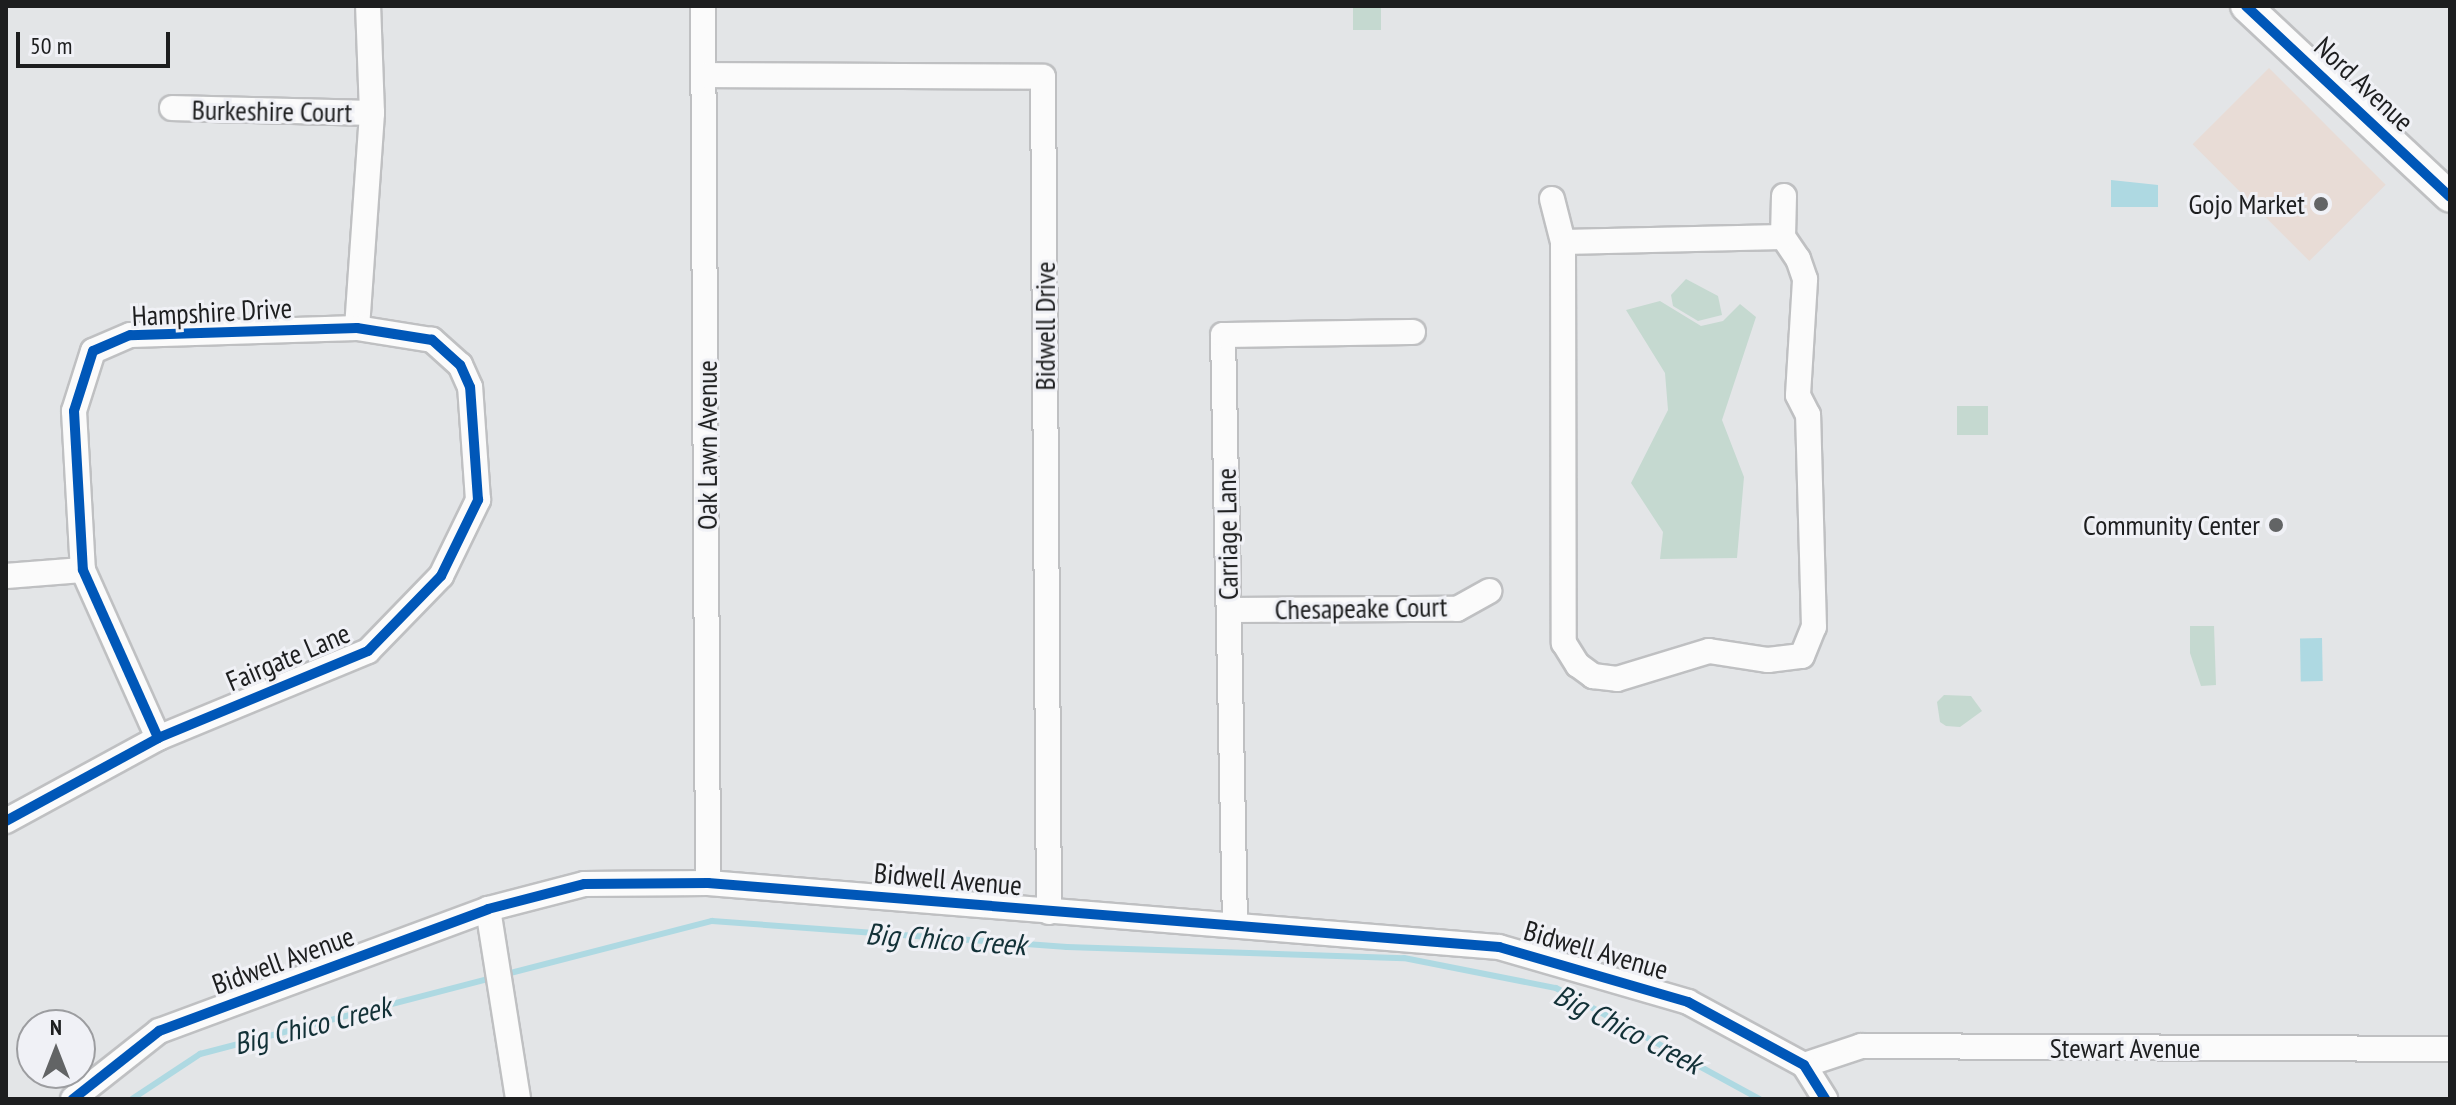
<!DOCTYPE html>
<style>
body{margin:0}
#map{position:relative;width:2456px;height:1105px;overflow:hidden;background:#e3e5e7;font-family:"PT Sans Narrow",sans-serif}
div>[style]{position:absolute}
.commercial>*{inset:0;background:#e8dcd6;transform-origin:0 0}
.green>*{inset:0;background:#c5d9d0;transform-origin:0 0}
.water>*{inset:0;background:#aed9e2;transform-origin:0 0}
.stream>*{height:6px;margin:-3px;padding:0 3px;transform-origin:3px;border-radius:3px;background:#aed9e2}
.roads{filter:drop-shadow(2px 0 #bfc0c2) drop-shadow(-2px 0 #bfc0c2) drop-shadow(0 2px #bfc0c2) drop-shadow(0 -2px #bfc0c2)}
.minor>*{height:24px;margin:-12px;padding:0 12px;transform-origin:12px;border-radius:12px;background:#fbfbfb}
.major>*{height:30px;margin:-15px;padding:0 15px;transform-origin:15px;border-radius:15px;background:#fbfbfb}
.cycleway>*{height:10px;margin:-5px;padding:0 5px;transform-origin:5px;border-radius:5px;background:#0057b8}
.dots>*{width:22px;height:22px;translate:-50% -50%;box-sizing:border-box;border:4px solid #f0f1f6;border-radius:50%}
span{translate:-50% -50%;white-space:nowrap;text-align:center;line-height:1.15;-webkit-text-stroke:6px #f0f1f6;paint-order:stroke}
.street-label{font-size:28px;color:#1d1e1f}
.poi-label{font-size:28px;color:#1d1e1f}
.right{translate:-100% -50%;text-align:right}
.water-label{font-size:30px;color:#123137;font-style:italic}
.frame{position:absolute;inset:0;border:8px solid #1d1e1f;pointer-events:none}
.north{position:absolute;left:16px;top:1009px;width:80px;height:80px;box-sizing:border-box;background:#f0f1f6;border:2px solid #9c9da0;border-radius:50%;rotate:0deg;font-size:22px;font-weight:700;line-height:32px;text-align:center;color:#1d1e1f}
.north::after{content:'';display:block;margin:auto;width:28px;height:36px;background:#626465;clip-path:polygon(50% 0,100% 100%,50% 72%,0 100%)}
.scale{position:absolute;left:16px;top:32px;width:154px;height:36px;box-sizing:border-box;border:4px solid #1d1e1f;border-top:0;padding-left:10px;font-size:24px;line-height:28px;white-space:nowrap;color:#1d1e1f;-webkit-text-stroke:6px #f0f1f6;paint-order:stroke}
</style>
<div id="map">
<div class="commercial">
<div style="left:2269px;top:68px;width:165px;height:108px;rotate:45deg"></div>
</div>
<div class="green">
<div style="left:1353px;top:6px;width:28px;height:24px"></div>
<div style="clip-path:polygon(1686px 279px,1718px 296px,1722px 315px,1698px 321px,1673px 306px,1671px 295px)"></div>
<div style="clip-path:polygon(1660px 301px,1701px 326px,1723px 321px,1740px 304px,1756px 317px,1722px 420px,1744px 477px,1737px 558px,1660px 559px,1663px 532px,1631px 483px,1668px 410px,1665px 373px,1626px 310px)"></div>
<div style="left:1957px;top:406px;width:31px;height:29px"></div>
<div style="clip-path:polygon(2214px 626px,2216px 685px,2201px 686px,2190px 653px,2190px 626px)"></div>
<div style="clip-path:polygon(1944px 695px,1971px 696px,1982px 711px,1960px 727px,1946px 726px,1940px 722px,1937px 702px)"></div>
</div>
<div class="water">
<div style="clip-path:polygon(2111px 180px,2158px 185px,2158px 207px,2111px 207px)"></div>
<div style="left:2322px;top:638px;width:43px;height:22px;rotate:89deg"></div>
</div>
<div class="stream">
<div style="left:503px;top:975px;width:216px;rotate:-14.5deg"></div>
<div style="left:712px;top:921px;width:356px;rotate:4.2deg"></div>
<div style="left:1067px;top:947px;width:337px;rotate:1.9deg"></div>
<div style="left:1404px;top:958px;width:155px;rotate:11.2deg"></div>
<div style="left:1556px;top:988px;width:232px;rotate:28.6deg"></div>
<div style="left:132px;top:1099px;width:82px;rotate:-33.5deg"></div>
<div style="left:200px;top:1054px;width:302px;rotate:-14.6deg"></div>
</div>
<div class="roads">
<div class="minor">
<div style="left:703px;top:6px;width:877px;rotate:89.67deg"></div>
<div style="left:706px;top:75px;width:337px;rotate:0.3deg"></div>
<div style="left:1043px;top:77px;width:835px;rotate:89.59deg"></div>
<div style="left:172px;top:108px;width:200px;rotate:1.4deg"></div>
<div style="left:1552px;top:199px;width:44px;rotate:75.7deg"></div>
<div style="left:1563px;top:242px;width:401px;rotate:89.9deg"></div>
<div style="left:1564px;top:643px;width:26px;rotate:58deg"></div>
<div style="left:1578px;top:665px;width:19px;rotate:36deg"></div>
<div style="left:1593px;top:676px;width:24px;rotate:7deg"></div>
<div style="left:1617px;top:679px;width:96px;rotate:-16.9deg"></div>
<div style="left:1709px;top:651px;width:60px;rotate:8.7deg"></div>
<div style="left:1768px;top:660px;width:34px;rotate:-7deg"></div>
<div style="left:1802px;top:656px;width:31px;rotate:-68deg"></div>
<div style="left:1814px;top:627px;width:212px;rotate:-91.6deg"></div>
<div style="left:1808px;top:415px;width:22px;rotate:-117deg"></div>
<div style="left:1798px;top:395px;width:116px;rotate:-86.5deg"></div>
<div style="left:1805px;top:279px;width:21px;rotate:-109deg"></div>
<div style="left:1798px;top:259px;width:27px;rotate:-124deg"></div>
<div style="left:1783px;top:237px;width:220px;rotate:178.7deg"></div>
<div style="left:1783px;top:237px;width:41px;rotate:-88.6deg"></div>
<div style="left:357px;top:328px;width:216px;rotate:-86deg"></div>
<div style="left:372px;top:113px;width:107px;rotate:-92.1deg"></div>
<div style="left:6px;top:576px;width:77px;rotate:-4.5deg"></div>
<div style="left:1229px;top:610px;width:228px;rotate:-0.3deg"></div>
<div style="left:1457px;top:609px;width:37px;rotate:-29deg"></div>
<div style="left:6px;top:821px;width:173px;rotate:-28.6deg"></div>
<div style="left:158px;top:738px;width:227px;rotate:-22.5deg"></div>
<div style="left:368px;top:651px;width:105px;rotate:-45.8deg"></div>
<div style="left:441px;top:576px;width:85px;rotate:-64deg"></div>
<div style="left:478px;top:500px;width:113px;rotate:-94deg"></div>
<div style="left:470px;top:387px;width:24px;rotate:-114deg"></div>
<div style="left:460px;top:365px;width:38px;rotate:-138deg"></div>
<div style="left:432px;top:340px;width:76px;rotate:-170.9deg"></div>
<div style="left:357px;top:328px;width:227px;rotate:178.2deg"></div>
<div style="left:130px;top:335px;width:40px;rotate:156.6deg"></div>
<div style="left:93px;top:351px;width:63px;rotate:107.6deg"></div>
<div style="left:74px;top:411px;width:159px;rotate:86.8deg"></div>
<div style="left:83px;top:570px;width:184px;rotate:65.9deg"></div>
<div style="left:488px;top:909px;width:192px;rotate:81deg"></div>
<div style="left:1235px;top:923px;width:588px;rotate:-91.17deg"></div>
<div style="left:1223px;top:335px;width:190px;rotate:-0.9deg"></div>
<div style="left:1804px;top:1065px;width:60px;rotate:-18.4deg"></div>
<div style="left:1861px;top:1046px;width:589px;rotate:0.29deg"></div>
<div style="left:73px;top:1099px;width:110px;rotate:-38.3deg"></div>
<div style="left:159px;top:1031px;width:351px;rotate:-20.3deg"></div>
<div style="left:488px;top:909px;width:99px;rotate:-14.6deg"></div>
<div style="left:584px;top:884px;width:124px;rotate:-0.5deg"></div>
<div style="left:708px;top:883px;width:794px;rotate:4.63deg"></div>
<div style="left:1499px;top:947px;width:197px;rotate:16.2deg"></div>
<div style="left:1688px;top:1002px;width:132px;rotate:28.5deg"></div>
<div style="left:1804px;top:1065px;width:40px;rotate:58deg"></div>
</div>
<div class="major">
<div style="left:2246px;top:6px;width:279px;rotate:43.1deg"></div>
</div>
</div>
<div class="cycleway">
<div style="left:2246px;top:6px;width:279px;rotate:43.1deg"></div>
<div style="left:6px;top:821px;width:173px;rotate:-28.6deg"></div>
<div style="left:158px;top:738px;width:227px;rotate:-22.5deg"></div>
<div style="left:368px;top:651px;width:105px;rotate:-45.8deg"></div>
<div style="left:441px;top:576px;width:85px;rotate:-64deg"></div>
<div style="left:478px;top:500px;width:113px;rotate:-94deg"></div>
<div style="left:470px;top:387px;width:24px;rotate:-114deg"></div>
<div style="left:460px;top:365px;width:38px;rotate:-138deg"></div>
<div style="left:432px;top:340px;width:76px;rotate:-170.9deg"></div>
<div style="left:357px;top:328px;width:227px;rotate:178.2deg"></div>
<div style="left:130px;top:335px;width:40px;rotate:156.6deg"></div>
<div style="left:93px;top:351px;width:63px;rotate:107.6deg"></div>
<div style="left:74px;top:411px;width:159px;rotate:86.8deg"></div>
<div style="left:83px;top:570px;width:184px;rotate:65.9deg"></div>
<div style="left:73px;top:1099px;width:110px;rotate:-38.3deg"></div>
<div style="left:159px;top:1031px;width:351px;rotate:-20.3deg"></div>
<div style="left:488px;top:909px;width:99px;rotate:-14.6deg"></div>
<div style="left:584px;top:884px;width:124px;rotate:-0.5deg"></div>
<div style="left:708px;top:883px;width:794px;rotate:4.63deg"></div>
<div style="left:1499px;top:947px;width:197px;rotate:16.2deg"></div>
<div style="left:1688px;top:1002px;width:132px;rotate:28.5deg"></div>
<div style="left:1804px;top:1065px;width:40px;rotate:58deg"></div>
</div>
<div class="dots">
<div style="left:2321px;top:204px;background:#626465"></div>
<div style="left:2276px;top:525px;background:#626465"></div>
</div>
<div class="street-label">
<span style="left:2364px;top:84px;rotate:43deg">Nord Avenue</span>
<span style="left:272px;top:111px;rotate:1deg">Burkeshire Court</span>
<span style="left:212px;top:312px;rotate:-3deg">Hampshire Drive</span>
<span style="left:1045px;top:326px;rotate:-90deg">Bidwell Drive</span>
<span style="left:707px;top:445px;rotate:-90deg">Oak Lawn Avenue</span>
<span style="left:1227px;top:534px;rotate:-91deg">Carriage Lane</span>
<span style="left:1361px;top:608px;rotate:-1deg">Chesapeake Court</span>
<span style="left:288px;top:657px;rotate:-23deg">Fairgate Lane</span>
<span style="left:948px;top:879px;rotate:5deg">Bidwell Avenue</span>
<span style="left:1596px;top:950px;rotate:16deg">Bidwell Avenue</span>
<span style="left:283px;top:960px;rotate:-20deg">Bidwell Avenue</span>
<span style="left:2125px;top:1048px">Stewart Avenue</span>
</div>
<div class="poi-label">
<span class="right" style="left:2305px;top:204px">Gojo Market</span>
<span class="right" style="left:2260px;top:525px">Community Center</span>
</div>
<div class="water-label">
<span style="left:946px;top:939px;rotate:4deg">Big Chico Creek</span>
<span style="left:312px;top:1025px;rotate:-14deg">Big Chico Creek</span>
<span style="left:1628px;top:1029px;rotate:27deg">Big Chico Creek</span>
</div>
<div class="frame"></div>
<div class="north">N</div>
<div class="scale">50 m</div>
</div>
